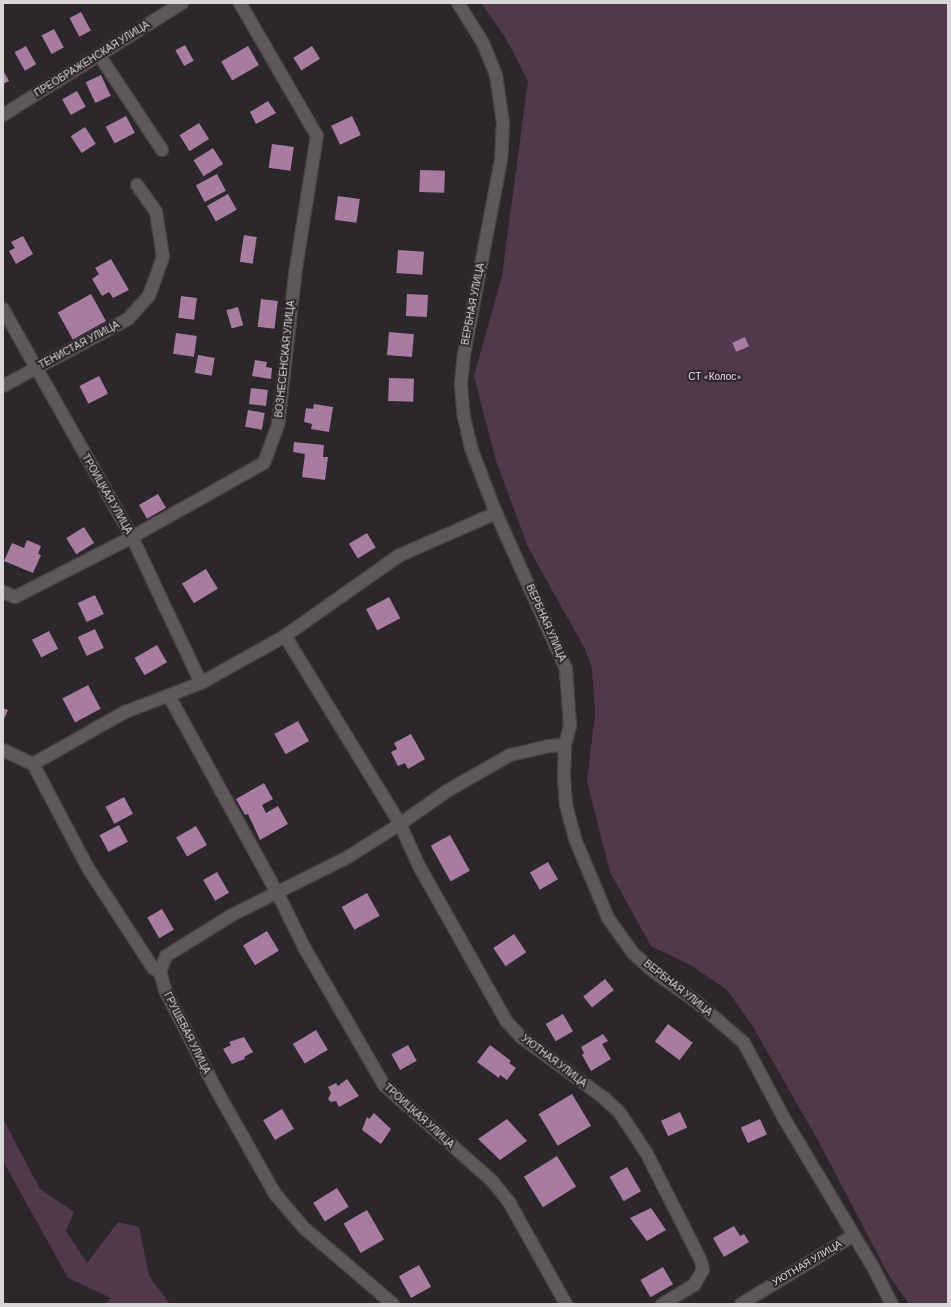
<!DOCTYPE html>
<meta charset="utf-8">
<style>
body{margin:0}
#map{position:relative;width:951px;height:1307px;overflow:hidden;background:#2b272a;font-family:Barlow,sans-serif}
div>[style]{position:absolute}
.green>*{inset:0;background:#52384d}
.building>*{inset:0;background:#a87ba0;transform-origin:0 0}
.roads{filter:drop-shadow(1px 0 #474346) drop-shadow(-1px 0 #474346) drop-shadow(0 1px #474346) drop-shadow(0 -1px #474346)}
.street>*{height:12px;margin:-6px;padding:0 6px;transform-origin:6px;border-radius:6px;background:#5d585c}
span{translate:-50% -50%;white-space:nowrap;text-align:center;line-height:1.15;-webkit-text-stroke:4px #2b272a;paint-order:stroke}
.street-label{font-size:10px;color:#d9d6d9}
.park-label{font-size:10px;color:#fcd2f3}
.frame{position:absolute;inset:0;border:4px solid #d9d6d9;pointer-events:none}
</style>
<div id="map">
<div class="green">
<div style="clip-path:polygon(481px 3px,948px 3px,948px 1304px,909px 1304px,888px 1274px,820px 1144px,752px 1025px,727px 990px,692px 966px,651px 946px,610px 872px,587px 781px,595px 714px,592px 669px,585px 649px,528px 547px,496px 461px,474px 376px,502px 276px,528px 81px,505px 37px)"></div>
<div style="clip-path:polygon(3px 1119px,40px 1189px,74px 1212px,66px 1231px,87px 1263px,118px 1222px,139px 1227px,149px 1276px,170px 1304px,106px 1304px,111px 1298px,68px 1278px,3px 1161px)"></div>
</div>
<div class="building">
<div style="left:81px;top:12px;width:21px;height:13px;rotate:62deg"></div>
<div style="left:54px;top:29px;width:21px;height:14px;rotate:62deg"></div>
<div style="left:185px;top:45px;width:18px;height:11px;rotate:61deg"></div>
<div style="left:26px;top:46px;width:21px;height:13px;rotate:61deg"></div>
<div style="left:248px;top:46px;width:22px;height:31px;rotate:60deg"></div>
<div style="left:312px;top:46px;width:15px;height:22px;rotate:58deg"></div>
<div style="clip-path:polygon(3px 70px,9px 81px,3px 84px)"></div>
<div style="left:101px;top:75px;width:23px;height:17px;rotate:65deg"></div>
<div style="left:77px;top:91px;width:18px;height:17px;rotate:61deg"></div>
<div style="clip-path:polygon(268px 101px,276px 113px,256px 124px,250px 112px)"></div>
<div style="left:126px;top:116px;width:19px;height:23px;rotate:62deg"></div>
<div style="left:352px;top:116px;width:21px;height:23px;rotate:65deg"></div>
<div style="left:199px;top:123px;width:19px;height:23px;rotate:58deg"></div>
<div style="left:85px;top:127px;width:20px;height:17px;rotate:57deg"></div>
<div style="left:272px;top:144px;width:22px;height:24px;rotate:8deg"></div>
<div style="left:213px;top:148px;width:19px;height:23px;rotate:58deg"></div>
<div style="left:420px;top:170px;width:25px;height:22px;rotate:2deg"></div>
<div style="left:217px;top:174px;width:19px;height:24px;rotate:62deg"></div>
<div style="left:228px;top:194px;width:18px;height:24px;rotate:61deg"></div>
<div style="left:338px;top:196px;width:22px;height:24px;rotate:8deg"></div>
<div style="left:244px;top:235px;width:13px;height:27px;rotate:9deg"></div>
<div style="clip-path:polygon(23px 236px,33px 254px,16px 264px,9px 251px,15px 248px,11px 242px)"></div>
<div style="left:398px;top:250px;width:26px;height:23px;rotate:4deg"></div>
<div style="clip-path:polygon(111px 259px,129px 290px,113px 298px,109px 292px,102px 296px,92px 279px,99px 274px,95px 268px)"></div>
<div style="left:91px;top:294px;width:31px;height:38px;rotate:61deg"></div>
<div style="left:407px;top:294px;width:21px;height:22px;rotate:3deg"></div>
<div style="left:181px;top:296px;width:16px;height:22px;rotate:7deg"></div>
<div style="left:261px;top:299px;width:17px;height:28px;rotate:7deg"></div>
<div style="left:238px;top:307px;width:19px;height:12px;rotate:74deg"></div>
<div style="left:389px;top:332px;width:25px;height:23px;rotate:5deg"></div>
<div style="left:176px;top:333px;width:21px;height:21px;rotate:8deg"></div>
<div style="left:745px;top:337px;width:10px;height:14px;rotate:66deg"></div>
<div style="left:198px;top:355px;width:17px;height:18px;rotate:10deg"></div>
<div style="clip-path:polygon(255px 360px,267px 362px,266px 367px,272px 368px,271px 379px,252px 376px)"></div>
<div style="left:99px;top:376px;width:20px;height:22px;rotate:63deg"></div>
<div style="left:389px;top:378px;width:25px;height:23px;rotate:2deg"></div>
<div style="left:251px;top:388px;width:17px;height:16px;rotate:7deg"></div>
<div style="clip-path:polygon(314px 404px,333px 407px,329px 432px,311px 429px,312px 424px,304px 422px,306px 408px,313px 409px)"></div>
<div style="left:248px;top:410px;width:17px;height:17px;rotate:10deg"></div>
<div style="clip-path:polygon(294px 442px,324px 445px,323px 457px,328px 457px,325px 480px,302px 477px,305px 454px,293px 452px)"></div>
<div style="left:158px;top:494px;width:16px;height:22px;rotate:60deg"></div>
<div style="left:84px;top:527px;width:19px;height:21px;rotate:58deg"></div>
<div style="left:367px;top:533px;width:17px;height:21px;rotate:59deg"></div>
<div style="clip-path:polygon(27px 540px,41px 546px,38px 554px,41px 555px,33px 573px,4px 561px,12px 543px,24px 548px)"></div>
<div style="left:206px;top:569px;width:23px;height:28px;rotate:59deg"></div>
<div style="left:95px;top:595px;width:21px;height:19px;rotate:65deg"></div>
<div style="left:389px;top:597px;width:24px;height:26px;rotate:62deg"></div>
<div style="left:95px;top:629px;width:21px;height:19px;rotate:65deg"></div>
<div style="left:49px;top:631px;width:20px;height:19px;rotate:63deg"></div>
<div style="left:157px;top:645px;width:20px;height:26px;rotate:60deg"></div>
<div style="left:88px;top:685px;width:27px;height:29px;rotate:62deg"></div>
<div style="clip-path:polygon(3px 708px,8px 710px,3px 721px)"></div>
<div style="left:298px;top:721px;width:23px;height:27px;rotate:61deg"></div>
<div style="clip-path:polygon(411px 734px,425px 759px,408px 769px,405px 763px,398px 766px,391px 752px,397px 749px,394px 743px)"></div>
<div style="clip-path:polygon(264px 783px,273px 799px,262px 805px,266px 813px,278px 806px,288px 824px,260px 840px,248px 814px,245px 815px,236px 799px)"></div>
<div style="left:124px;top:797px;width:19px;height:21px;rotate:62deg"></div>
<div style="left:119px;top:825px;width:19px;height:22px;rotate:62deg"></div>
<div style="left:196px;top:826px;width:22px;height:23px;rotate:60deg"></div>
<div style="left:450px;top:835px;width:41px;height:22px;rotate:61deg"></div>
<div style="left:548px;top:862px;width:20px;height:21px;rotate:60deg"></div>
<div style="left:217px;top:872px;width:24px;height:16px;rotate:60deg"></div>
<div style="left:367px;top:893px;width:26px;height:29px;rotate:61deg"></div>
<div style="left:162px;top:909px;width:24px;height:17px;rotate:60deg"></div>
<div style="left:267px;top:931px;width:23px;height:28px;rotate:59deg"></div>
<div style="left:514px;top:934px;width:22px;height:25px;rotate:56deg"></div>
<div style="left:605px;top:979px;width:14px;height:28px;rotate:51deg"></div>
<div style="left:563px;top:1014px;width:20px;height:20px;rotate:60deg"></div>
<div style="left:668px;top:1024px;width:31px;height:22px;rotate:37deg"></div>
<div style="left:316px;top:1030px;width:23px;height:27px;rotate:59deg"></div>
<div style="clip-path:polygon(603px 1034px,608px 1041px,602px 1044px,611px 1059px,591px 1071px,582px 1055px,584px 1053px,581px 1047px)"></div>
<div style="clip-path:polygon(244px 1037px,253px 1052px,244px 1057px,245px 1059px,232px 1064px,223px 1049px,231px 1045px,229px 1042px)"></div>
<div style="left:408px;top:1045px;width:18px;height:19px;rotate:61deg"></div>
<div style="clip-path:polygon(490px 1045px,511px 1061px,509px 1063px,516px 1068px,507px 1080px,500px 1075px,499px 1078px,477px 1062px)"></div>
<div style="clip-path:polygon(347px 1079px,359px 1096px,339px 1107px,336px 1101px,331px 1102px,328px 1099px,331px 1093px,328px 1087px,336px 1083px,338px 1086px)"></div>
<div style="left:572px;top:1094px;width:37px;height:39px;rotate:59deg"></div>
<div style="left:282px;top:1109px;width:23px;height:22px;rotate:59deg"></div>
<div style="left:680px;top:1112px;width:17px;height:21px;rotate:65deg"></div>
<div style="clip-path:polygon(374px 1113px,391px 1129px,381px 1144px,362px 1130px,367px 1117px,369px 1119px)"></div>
<div style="clip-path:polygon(507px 1119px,527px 1141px,500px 1160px,478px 1139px)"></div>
<div style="left:760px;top:1119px;width:17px;height:21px;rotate:66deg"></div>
<div style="left:557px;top:1156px;width:36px;height:39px;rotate:58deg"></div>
<div style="left:627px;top:1167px;width:28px;height:20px;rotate:60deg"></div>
<div style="left:337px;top:1188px;width:22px;height:28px;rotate:58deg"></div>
<div style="clip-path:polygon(651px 1208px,666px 1230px,647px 1241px,630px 1218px)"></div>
<div style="left:367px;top:1210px;width:34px;height:27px;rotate:60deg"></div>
<div style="clip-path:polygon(734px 1226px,740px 1236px,744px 1234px,749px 1242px,724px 1257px,713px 1238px)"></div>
<div style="left:419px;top:1265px;width:25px;height:23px;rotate:61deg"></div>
<div style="left:663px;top:1267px;width:20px;height:26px;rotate:60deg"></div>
</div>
<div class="roads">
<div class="street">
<div style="left:458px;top:3px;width:47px;rotate:58deg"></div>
<div style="left:483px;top:43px;width:35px;rotate:68deg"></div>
<div style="left:496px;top:75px;width:49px;rotate:81.7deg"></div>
<div style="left:503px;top:123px;width:37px;rotate:93deg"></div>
<div style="left:501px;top:160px;width:197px;rotate:100.8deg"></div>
<div style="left:464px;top:354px;width:31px;rotate:96deg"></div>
<div style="left:461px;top:385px;width:32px;rotate:85deg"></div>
<div style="left:464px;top:417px;width:32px;rotate:77deg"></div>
<div style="left:471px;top:448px;width:70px;rotate:69deg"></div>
<div style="left:496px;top:513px;width:171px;rotate:65.8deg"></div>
<div style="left:566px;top:669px;width:57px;rotate:86deg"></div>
<div style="left:570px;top:726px;width:20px;rotate:105deg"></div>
<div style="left:565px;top:745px;width:32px;rotate:92deg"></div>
<div style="left:564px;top:777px;width:28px;rotate:86deg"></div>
<div style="left:566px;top:805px;width:35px;rotate:75deg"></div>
<div style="left:575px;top:839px;width:86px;rotate:67.3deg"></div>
<div style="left:608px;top:918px;width:43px;rotate:54.5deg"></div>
<div style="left:633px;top:953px;width:27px;rotate:42deg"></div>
<div style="left:653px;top:971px;width:55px;rotate:35.4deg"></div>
<div style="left:698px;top:1003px;width:61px;rotate:41deg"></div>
<div style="left:744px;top:1043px;width:87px;rotate:62deg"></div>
<div style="left:785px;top:1120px;width:174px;rotate:59.1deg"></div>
<div style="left:874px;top:1269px;width:39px;rotate:63deg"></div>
<div style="left:99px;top:55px;width:114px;rotate:56.4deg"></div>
<div style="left:3px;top:115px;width:211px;rotate:-32deg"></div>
<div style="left:3px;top:309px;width:262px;rotate:60.5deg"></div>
<div style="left:132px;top:537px;width:161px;rotate:64.7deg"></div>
<div style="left:3px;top:386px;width:142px;rotate:-28.2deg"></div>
<div style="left:128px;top:319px;width:31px;rotate:-48deg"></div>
<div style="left:149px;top:296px;width:41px;rotate:-70.3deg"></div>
<div style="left:163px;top:257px;width:46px;rotate:-98.8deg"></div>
<div style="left:156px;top:212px;width:33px;rotate:-125deg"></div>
<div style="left:3px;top:592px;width:13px;rotate:23deg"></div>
<div style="left:15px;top:597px;width:131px;rotate:-27.1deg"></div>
<div style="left:132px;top:537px;width:151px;rotate:-29.3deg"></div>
<div style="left:264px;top:463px;width:40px;rotate:-69.8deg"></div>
<div style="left:278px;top:425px;width:158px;rotate:-83.5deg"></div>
<div style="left:296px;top:268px;width:134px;rotate:-81deg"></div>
<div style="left:317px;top:136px;width:154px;rotate:-120.1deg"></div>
<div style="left:285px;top:636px;width:220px;rotate:58.5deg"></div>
<div style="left:400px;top:824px;width:57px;rotate:-35.1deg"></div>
<div style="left:447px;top:791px;width:73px;rotate:-29.7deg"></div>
<div style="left:510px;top:755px;width:39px;rotate:-13deg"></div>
<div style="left:548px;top:746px;width:17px;rotate:-3deg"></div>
<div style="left:169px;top:696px;width:226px;rotate:61.2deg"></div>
<div style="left:278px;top:894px;width:59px;rotate:63.9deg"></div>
<div style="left:304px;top:947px;width:160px;rotate:59.9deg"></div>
<div style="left:384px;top:1085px;width:144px;rotate:41.6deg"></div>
<div style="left:492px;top:1181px;width:27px;rotate:51deg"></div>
<div style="left:509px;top:1202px;width:117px;rotate:60.8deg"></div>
<div style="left:3px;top:750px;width:33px;rotate:25deg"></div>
<div style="left:33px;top:764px;width:118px;rotate:62.1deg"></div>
<div style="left:88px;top:868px;width:119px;rotate:57deg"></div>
<div style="left:153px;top:968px;width:8px;rotate:30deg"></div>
<div style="left:160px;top:972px;width:19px;rotate:74deg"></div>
<div style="left:165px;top:990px;width:114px;rotate:62.8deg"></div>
<div style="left:217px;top:1091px;width:118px;rotate:60.6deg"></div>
<div style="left:275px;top:1194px;width:45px;rotate:49.5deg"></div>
<div style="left:304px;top:1228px;width:117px;rotate:40.5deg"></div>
<div style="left:33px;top:764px;width:106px;rotate:-29.5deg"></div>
<div style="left:125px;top:712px;width:81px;rotate:-20.9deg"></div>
<div style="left:201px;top:683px;width:96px;rotate:-29.2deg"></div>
<div style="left:285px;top:636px;width:141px;rotate:-35.2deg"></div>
<div style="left:400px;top:555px;width:105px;rotate:-23.6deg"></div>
<div style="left:160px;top:972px;width:17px;rotate:-69deg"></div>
<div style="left:166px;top:956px;width:78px;rotate:-31.8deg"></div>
<div style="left:232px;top:915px;width:130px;rotate:-26.6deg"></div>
<div style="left:348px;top:857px;width:62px;rotate:-32.4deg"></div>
<div style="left:400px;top:824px;width:46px;rotate:65.7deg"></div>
<div style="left:419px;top:866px;width:179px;rotate:60.6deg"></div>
<div style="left:507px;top:1022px;width:21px;rotate:47deg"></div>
<div style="left:521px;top:1037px;width:103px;rotate:36.3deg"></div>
<div style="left:604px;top:1098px;width:22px;rotate:43deg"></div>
<div style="left:620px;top:1113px;width:49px;rotate:56.6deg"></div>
<div style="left:647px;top:1154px;width:120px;rotate:63.2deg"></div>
<div style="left:701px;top:1261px;width:9px;rotate:77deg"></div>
<div style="left:703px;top:1270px;width:17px;rotate:121deg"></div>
<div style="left:694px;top:1285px;width:37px;rotate:149deg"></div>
<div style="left:741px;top:1304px;width:132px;rotate:-31.4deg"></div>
</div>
</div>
<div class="street-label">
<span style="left:92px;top:59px;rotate:-32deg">ПРЕОБРАЖЕНСКАЯ УЛИЦА</span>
<span style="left:473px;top:304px;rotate:-79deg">ВЕРБНАЯ УЛИЦА</span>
<span style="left:79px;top:345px;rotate:-28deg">ТЕНИСТАЯ УЛИЦА</span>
<span style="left:285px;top:359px;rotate:-84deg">ВОЗНЕСЕНСКАЯ УЛИЦА</span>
<span style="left:107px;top:494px;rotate:60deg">ТРОИЦКАЯ УЛИЦА</span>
<span style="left:546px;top:623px;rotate:66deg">ВЕРБНАЯ УЛИЦА</span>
<span style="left:678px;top:988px;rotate:38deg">ВЕРБНАЯ УЛИЦА</span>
<span style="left:187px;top:1033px;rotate:63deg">ГРУШЕВАЯ УЛИЦА</span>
<span style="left:554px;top:1061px;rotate:37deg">УЮТНАЯ УЛИЦА</span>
<span style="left:419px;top:1116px;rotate:42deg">ТРОИЦКАЯ УЛИЦА</span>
<span style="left:807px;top:1263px;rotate:-31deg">УЮТНАЯ УЛИЦА</span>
</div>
<div class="park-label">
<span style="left:715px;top:377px">СТ «Колос»</span>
</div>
<div class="frame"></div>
</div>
